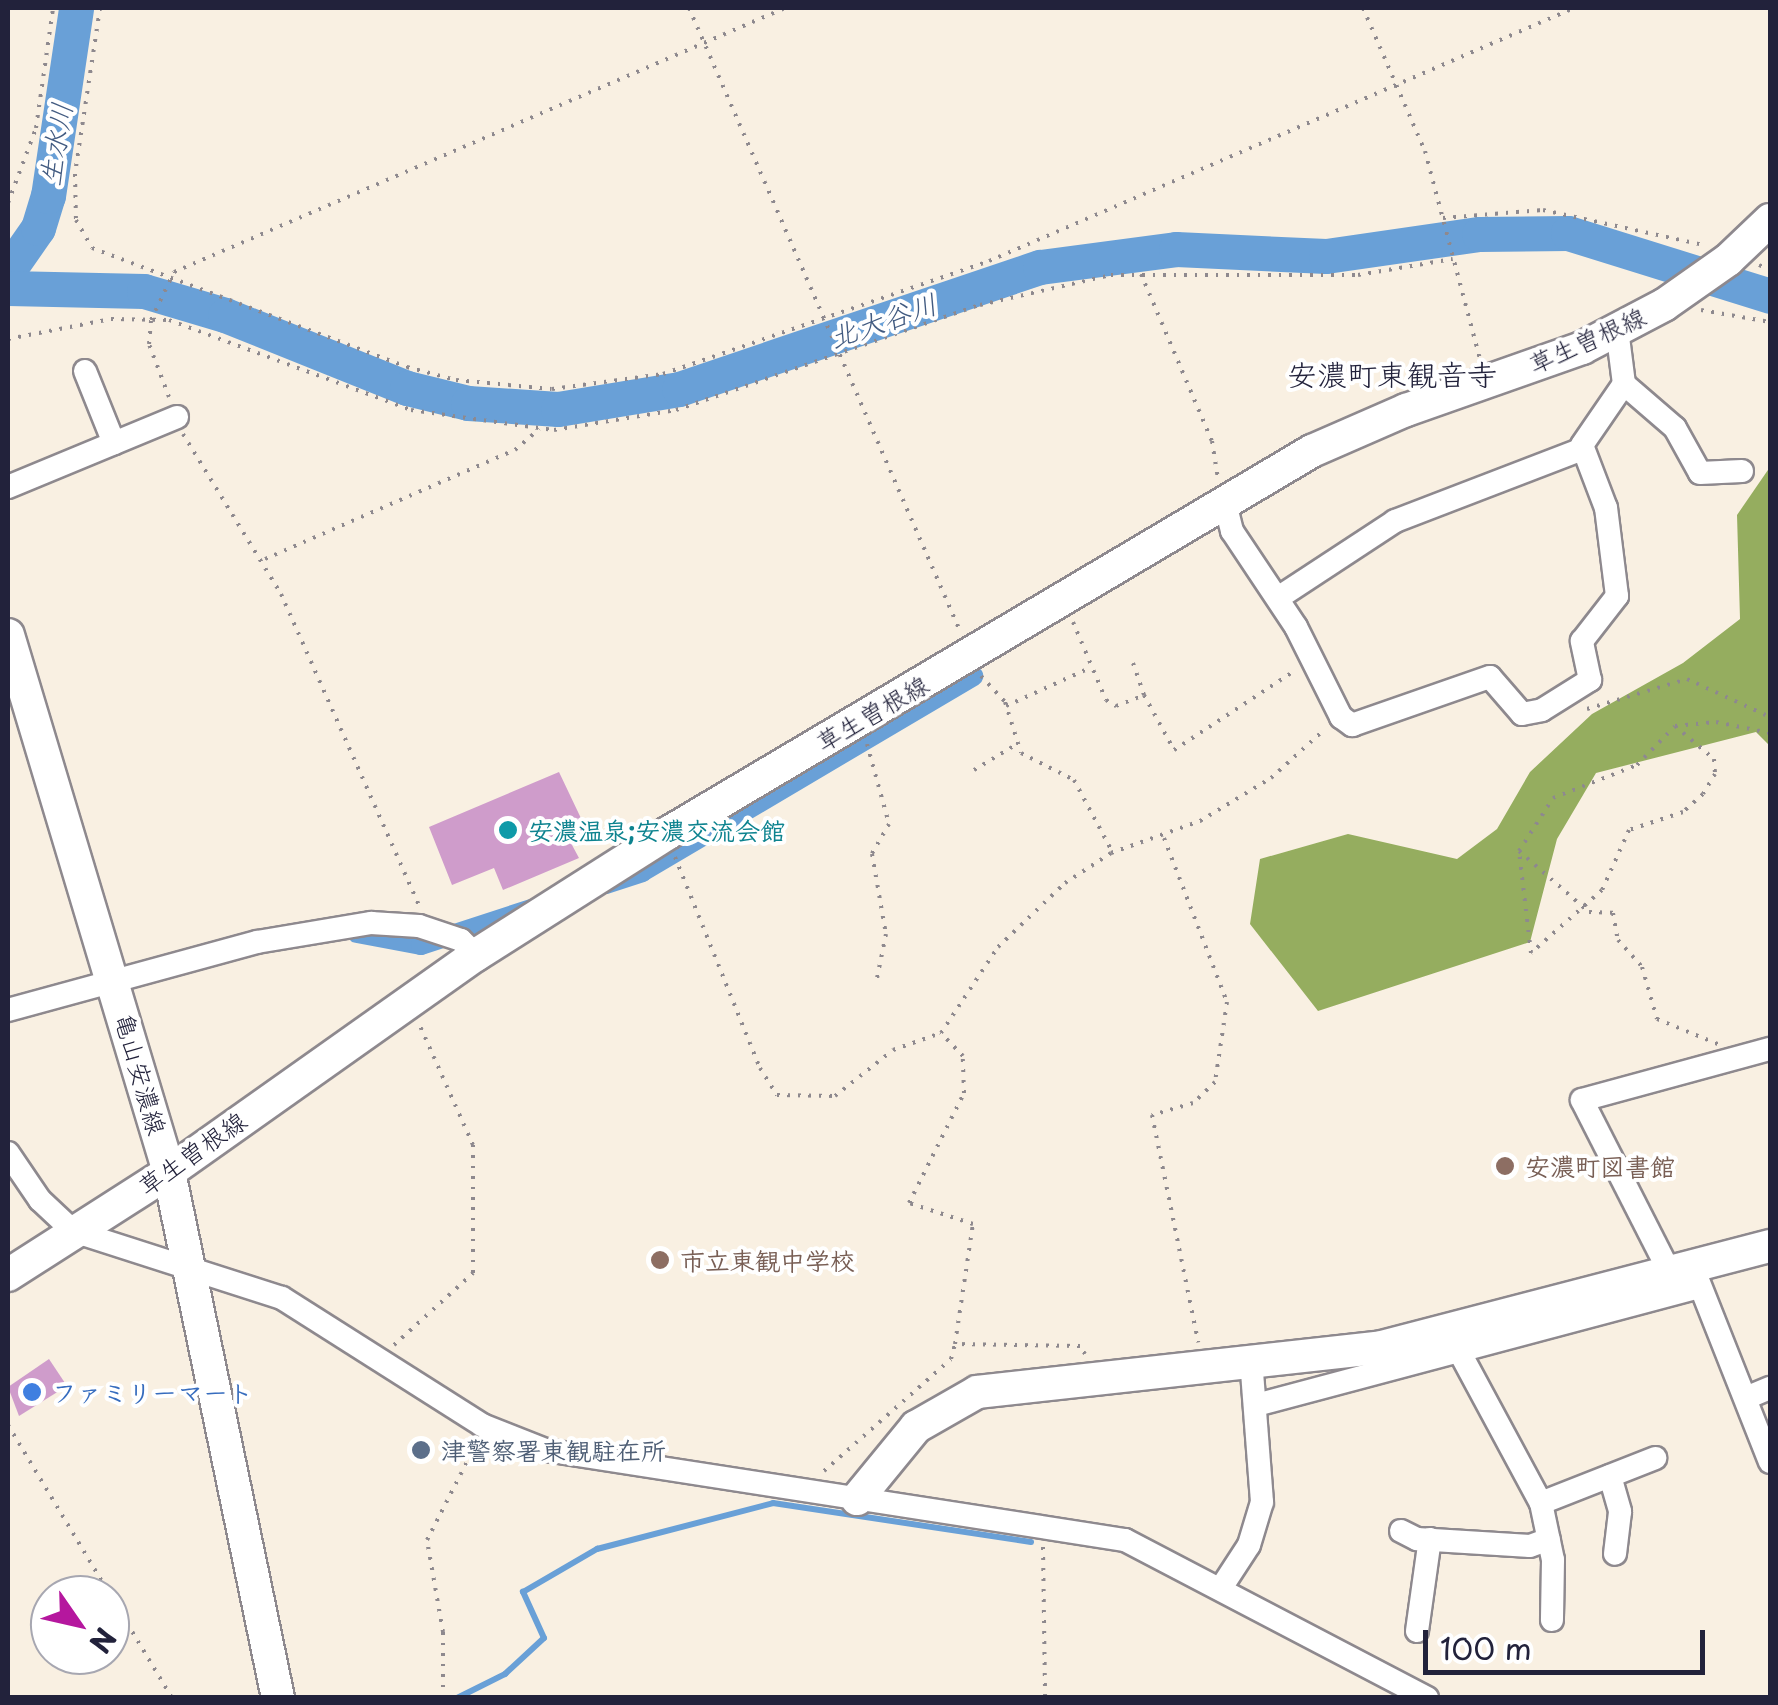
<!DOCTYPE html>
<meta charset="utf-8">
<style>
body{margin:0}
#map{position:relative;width:1778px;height:1705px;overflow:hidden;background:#f9f0e2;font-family:"Playpen Sans","Klee One",sans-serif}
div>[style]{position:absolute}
.forest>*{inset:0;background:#95ad5f}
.stream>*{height:6px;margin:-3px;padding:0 3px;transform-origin:3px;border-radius:3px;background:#69a0d7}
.canal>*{height:20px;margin:-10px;padding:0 10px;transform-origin:10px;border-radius:10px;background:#69a0d7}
.river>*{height:35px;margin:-17.5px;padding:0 17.5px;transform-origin:17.5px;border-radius:17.5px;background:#69a0d7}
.building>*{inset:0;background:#cf9ccb}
.path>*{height:4px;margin-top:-2px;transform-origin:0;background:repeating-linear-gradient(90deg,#8e898e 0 2.5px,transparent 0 10.5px)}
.roads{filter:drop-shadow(2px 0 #8e898e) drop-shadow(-2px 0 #8e898e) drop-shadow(0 2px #8e898e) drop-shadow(0 -2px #8e898e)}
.street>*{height:22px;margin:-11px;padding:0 11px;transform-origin:11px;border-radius:11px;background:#fff}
.secondary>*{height:32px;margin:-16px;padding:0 16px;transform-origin:16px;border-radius:16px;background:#fff}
.dots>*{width:28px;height:28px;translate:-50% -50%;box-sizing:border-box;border:5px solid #fff;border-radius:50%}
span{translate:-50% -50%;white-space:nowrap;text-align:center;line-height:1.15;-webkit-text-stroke:8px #fff;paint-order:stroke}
.street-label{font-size:25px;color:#22223b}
.culture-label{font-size:25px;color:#0d838f;font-weight:700}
.left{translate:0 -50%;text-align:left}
.education-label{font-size:25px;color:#785e54;font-weight:700}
.shop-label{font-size:25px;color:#366cbe;font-weight:700}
.service-label{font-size:25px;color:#4e5e75;font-weight:700}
.water-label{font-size:28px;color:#425b81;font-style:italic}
.quarter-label{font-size:30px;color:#22223b}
.frame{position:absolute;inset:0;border:10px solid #22223b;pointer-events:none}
.north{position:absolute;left:30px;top:1575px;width:100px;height:100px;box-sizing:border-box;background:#fff;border:2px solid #a7a7b1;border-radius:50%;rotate:124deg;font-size:28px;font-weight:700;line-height:40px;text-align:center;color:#22223b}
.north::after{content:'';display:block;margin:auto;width:35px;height:45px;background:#b5179e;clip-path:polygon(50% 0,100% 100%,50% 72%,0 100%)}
.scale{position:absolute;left:1423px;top:1630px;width:282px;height:45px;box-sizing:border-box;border:5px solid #22223b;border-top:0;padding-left:12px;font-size:30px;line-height:35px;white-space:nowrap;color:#22223b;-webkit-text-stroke:8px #fff;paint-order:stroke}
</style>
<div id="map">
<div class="forest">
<div style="clip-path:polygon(1770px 467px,1770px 746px,1756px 732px,1596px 773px,1557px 839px,1530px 942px,1318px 1011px,1250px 924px,1260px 859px,1348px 834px,1457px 859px,1497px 829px,1530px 772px,1592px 714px,1683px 663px,1740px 619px,1737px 515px)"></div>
</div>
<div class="stream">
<div style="left:457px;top:1698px;width:54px;rotate:-26.6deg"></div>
<div style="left:505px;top:1674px;width:53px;rotate:-42.7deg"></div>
<div style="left:544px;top:1638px;width:51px;rotate:-114.5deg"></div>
<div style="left:523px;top:1592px;width:86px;rotate:-30.2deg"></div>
<div style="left:597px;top:1549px;width:182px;rotate:-14.6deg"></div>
<div style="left:773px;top:1503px;width:261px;rotate:8.6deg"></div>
</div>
<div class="canal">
<div style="left:606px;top:884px;width:38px;rotate:-18deg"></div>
<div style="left:642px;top:872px;width:385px;rotate:-30.6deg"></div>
<div style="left:357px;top:933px;width:65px;rotate:10.6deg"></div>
<div style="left:421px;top:945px;width:116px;rotate:-18.1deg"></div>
</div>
<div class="river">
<div style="left:8px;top:271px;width:52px;rotate:-55.1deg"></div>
<div style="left:38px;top:228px;width:34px;rotate:-73deg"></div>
<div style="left:48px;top:196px;width:190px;rotate:-81.5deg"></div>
<div style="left:8px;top:288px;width:136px;rotate:1.3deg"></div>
<div style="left:144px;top:291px;width:84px;rotate:16.5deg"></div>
<div style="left:225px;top:315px;width:196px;rotate:21.9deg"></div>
<div style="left:407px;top:388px;width:63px;rotate:13.8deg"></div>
<div style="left:468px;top:403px;width:90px;rotate:3.8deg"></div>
<div style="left:558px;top:409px;width:123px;rotate:-9.4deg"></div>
<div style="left:679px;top:389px;width:381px;rotate:-18.7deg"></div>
<div style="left:1040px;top:267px;width:137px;rotate:-7.5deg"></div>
<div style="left:1176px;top:249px;width:150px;rotate:2.7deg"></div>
<div style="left:1326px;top:256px;width:155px;rotate:-8.2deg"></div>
<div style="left:1479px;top:234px;width:89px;rotate:-0.6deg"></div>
<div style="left:1568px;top:233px;width:212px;rotate:17.3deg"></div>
</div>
<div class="building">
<div style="clip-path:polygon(559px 772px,588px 833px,572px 845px,579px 858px,503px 890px,494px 868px,452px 885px,429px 827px)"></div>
<div style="clip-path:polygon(49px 1359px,67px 1386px,19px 1416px,8px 1387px)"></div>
</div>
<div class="path">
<div style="left:100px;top:8px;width:168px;rotate:98.6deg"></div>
<div style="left:75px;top:174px;width:46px;rotate:88.8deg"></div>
<div style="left:76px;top:220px;width:32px;rotate:60deg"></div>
<div style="left:92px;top:248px;width:337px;rotate:20.7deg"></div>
<div style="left:407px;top:367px;width:51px;rotate:14.9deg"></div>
<div style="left:456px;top:380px;width:96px;rotate:5.4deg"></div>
<div style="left:552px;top:389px;width:112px;rotate:-7.7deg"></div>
<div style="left:663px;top:374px;width:345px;rotate:-19.1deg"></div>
<div style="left:989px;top:261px;width:637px;rotate:-23.39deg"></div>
<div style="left:689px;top:8px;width:679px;rotate:66.49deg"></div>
<div style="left:1363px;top:8px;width:156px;rotate:66.6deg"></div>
<div style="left:1425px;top:151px;width:215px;rotate:75.2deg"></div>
<div style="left:8px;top:203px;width:80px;rotate:-69.5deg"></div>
<div style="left:36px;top:128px;width:121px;rotate:-81.9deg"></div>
<div style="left:1443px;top:218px;width:100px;rotate:-4.6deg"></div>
<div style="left:1543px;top:210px;width:165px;rotate:12.3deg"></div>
<div style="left:1759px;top:265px;width:12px;rotate:24deg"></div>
<div style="left:1141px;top:274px;width:181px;rotate:67deg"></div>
<div style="left:1212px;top:441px;width:39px;rotate:81deg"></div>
<div style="left:1701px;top:310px;width:70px;rotate:9.9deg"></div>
<div style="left:8px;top:339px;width:105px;rotate:-11deg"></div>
<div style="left:111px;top:319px;width:58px;rotate:1deg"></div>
<div style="left:169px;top:320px;width:258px;rotate:20.4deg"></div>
<div style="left:411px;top:410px;width:144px;rotate:8deg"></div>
<div style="left:554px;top:430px;width:124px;rotate:-9.3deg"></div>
<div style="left:676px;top:410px;width:322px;rotate:-19.1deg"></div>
<div style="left:980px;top:305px;width:134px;rotate:-12.9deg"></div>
<div style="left:1111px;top:275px;width:247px"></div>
<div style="left:1358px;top:275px;width:96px;rotate:-9.6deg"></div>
<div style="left:169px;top:397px;width:57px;rotate:-110.7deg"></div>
<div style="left:149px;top:344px;width:24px;rotate:-85deg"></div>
<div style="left:151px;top:320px;width:53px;rotate:-64.4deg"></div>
<div style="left:174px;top:272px;width:666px;rotate:-23.37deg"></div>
<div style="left:183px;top:434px;width:188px;rotate:58.5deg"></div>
<div style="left:281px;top:594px;width:342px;rotate:66.1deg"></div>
<div style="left:265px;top:559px;width:273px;rotate:-23.6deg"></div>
<div style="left:515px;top:450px;width:32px;rotate:-41deg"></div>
<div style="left:1073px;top:622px;width:85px;rotate:67.1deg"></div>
<div style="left:1106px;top:700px;width:12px;rotate:31deg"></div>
<div style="left:1116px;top:706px;width:30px;rotate:-21deg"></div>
<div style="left:1144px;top:695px;width:63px;rotate:61.4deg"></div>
<div style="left:1174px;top:750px;width:146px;rotate:-33.3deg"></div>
<div style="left:1133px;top:663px;width:34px;rotate:71deg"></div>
<div style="left:981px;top:676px;width:35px;rotate:47deg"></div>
<div style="left:1005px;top:702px;width:53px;rotate:72.6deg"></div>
<div style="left:1021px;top:753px;width:59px;rotate:27deg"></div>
<div style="left:1074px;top:780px;width:83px;rotate:61.9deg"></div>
<div style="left:1006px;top:706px;width:94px;rotate:-24.4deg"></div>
<div style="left:1587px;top:709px;width:104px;rotate:-16.7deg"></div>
<div style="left:1687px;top:679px;width:91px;rotate:24.6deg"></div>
<div style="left:1675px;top:726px;width:51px;rotate:40.2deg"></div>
<div style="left:1714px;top:759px;width:15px;rotate:86deg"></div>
<div style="left:1715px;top:774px;width:23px;rotate:121deg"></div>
<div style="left:1703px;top:794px;width:27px;rotate:138deg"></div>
<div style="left:1683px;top:812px;width:57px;rotate:161.6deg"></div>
<div style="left:1629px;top:830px;width:66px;rotate:114.2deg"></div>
<div style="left:1602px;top:890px;width:95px;rotate:138.4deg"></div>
<div style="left:1531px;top:953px;width:103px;rotate:-96.7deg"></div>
<div style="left:1519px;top:851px;width:63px;rotate:-57.3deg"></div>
<div style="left:1553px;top:798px;width:90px;rotate:-21.4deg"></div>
<div style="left:1637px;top:765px;width:54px;rotate:-45.7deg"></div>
<div style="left:1675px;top:726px;width:41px;rotate:-5.6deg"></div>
<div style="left:1716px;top:722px;width:55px;rotate:11.5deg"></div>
<div style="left:867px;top:744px;width:83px;rotate:74.6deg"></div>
<div style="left:889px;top:824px;width:34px;rotate:120deg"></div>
<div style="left:872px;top:854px;width:81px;rotate:80.1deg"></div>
<div style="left:886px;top:934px;width:50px;rotate:101.5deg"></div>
<div style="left:974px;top:770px;width:50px;rotate:-31.2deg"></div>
<div style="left:1164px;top:838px;width:176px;rotate:69deg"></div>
<div style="left:1227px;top:1002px;width:81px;rotate:98.5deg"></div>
<div style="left:1215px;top:1082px;width:30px;rotate:136deg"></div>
<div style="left:1193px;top:1103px;width:43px;rotate:163.7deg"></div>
<div style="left:1152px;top:1115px;width:232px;rotate:78.5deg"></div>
<div style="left:1519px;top:851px;width:93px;rotate:41.1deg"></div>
<div style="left:1589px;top:912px;width:24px;rotate:2deg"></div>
<div style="left:1613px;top:913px;width:27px;rotate:80deg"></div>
<div style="left:1618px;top:940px;width:36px;rotate:48deg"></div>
<div style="left:1642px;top:967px;width:54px;rotate:73.9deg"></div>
<div style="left:1657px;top:1019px;width:66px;rotate:22.3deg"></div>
<div style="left:675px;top:857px;width:227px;rotate:68.1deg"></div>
<div style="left:760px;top:1068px;width:32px;rotate:58deg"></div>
<div style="left:777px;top:1095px;width:58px;rotate:1deg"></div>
<div style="left:835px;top:1096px;width:74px;rotate:-38.4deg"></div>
<div style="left:893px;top:1050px;width:51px;rotate:-19.5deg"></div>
<div style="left:394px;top:1345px;width:107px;rotate:-42.3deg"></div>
<div style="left:473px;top:1273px;width:128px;rotate:-90deg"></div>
<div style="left:473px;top:1145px;width:130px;rotate:-114deg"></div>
<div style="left:1085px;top:1354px;width:9px;rotate:-122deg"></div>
<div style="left:1080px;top:1346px;width:125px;rotate:-179.1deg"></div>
<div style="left:955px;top:1344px;width:121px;rotate:-81.5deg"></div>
<div style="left:973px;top:1224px;width:67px;rotate:-161.8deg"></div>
<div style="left:909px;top:1203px;width:123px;rotate:-63.4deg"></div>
<div style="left:964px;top:1093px;width:37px;rotate:-92deg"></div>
<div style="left:963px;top:1056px;width:32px;rotate:-134deg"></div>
<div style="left:941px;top:1033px;width:103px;rotate:-56.5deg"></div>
<div style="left:998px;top:947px;width:93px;rotate:-43.7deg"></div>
<div style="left:1065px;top:883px;width:55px;rotate:-33.1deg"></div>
<div style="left:1111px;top:853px;width:95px;rotate:-19.8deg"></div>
<div style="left:1200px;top:821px;width:83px;rotate:-31.2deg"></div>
<div style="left:1271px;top:778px;width:72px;rotate:-42.2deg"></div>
<div style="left:8px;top:1425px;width:318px;rotate:59deg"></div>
<div style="left:824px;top:1471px;width:169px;rotate:-41.4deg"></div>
<div style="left:951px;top:1359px;width:16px;rotate:-75deg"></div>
<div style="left:1043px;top:1547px;width:151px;rotate:89.2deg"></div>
<div style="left:443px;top:1698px;width:66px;rotate:-90deg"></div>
<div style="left:443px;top:1632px;width:93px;rotate:-99.9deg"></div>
<div style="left:427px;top:1540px;width:106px;rotate:-62.9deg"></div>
</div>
<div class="roads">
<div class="street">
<div style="left:85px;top:371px;width:78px;rotate:68.1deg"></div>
<div style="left:1624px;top:384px;width:67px;rotate:40.8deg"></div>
<div style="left:1675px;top:428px;width:51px;rotate:60.9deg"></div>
<div style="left:1700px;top:473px;width:42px;rotate:-2.7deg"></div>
<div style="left:8px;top:487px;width:183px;rotate:-22.5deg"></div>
<div style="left:1225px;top:503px;width:29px;rotate:76deg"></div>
<div style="left:1232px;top:531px;width:115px;rotate:56.3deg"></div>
<div style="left:1296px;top:627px;width:101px;rotate:63.4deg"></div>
<div style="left:1341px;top:717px;width:14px;rotate:36deg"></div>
<div style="left:1352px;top:725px;width:146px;rotate:-19.2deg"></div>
<div style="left:1490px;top:677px;width:49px;rotate:49.1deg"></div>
<div style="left:1522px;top:714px;width:20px;rotate:-11deg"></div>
<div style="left:1542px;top:710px;width:57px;rotate:-32deg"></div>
<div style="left:1590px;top:680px;width:40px;rotate:-102deg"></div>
<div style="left:1582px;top:641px;width:57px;rotate:-52.1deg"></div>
<div style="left:1617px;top:596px;width:89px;rotate:-97.1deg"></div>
<div style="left:1606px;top:508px;width:67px;rotate:-110.9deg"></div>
<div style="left:1582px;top:445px;width:74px;rotate:-55.5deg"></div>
<div style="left:1624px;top:384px;width:55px;rotate:-97.3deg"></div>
<div style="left:1278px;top:598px;width:140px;rotate:-33.3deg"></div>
<div style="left:1395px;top:521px;width:201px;rotate:-21deg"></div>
<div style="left:8px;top:1010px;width:258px;rotate:-15.3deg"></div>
<div style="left:257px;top:942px;width:116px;rotate:-9.5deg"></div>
<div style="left:371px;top:923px;width:48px;rotate:3.6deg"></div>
<div style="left:419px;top:926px;width:44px;rotate:18.4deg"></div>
<div style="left:461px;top:940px;width:21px;rotate:45deg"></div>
<div style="left:8px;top:1153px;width:57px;rotate:55.8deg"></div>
<div style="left:40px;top:1200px;width:45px;rotate:43.2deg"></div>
<div style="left:73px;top:1231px;width:219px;rotate:17.8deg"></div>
<div style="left:282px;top:1298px;width:237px;rotate:32.4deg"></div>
<div style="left:482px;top:1425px;width:68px;rotate:21.6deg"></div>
<div style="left:545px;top:1450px;width:587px;rotate:8.82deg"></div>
<div style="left:1125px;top:1540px;width:341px;rotate:27.6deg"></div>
<div style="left:1670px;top:1273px;width:194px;rotate:-117deg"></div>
<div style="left:1582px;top:1100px;width:195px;rotate:-15.2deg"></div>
<div style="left:1696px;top:1275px;width:201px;rotate:68.4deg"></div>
<div style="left:1459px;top:1351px;width:173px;rotate:61.7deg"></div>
<div style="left:1541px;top:1503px;width:58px;rotate:78.1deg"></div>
<div style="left:1553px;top:1560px;width:60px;rotate:91deg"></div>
<div style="left:1746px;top:1398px;width:26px;rotate:-23deg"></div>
<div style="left:1256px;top:1405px;width:457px;rotate:-14.9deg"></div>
<div style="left:1610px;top:1476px;width:37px;rotate:74deg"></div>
<div style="left:1620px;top:1512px;width:42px;rotate:96.8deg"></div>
<div style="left:1541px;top:1503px;width:123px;rotate:-21.5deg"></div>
<div style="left:1401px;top:1531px;width:18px;rotate:27deg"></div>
<div style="left:1417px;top:1539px;width:113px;rotate:3.5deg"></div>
<div style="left:1530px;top:1546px;width:20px;rotate:-20deg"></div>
<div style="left:1221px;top:1588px;width:51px;rotate:-56.9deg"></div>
<div style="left:1249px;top:1545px;width:45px;rotate:-73.2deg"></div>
<div style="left:1262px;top:1502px;width:143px;rotate:-94.4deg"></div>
<div style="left:1417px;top:1631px;width:93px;rotate:-82deg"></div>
</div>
<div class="secondary">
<div style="left:8px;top:635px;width:561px;rotate:73.31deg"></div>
<div style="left:169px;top:1172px;width:537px;rotate:78.29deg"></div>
<div style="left:8px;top:1275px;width:191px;rotate:-32.6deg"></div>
<div style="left:169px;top:1172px;width:376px;rotate:-35.3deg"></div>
<div style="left:476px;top:955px;width:227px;rotate:-32.4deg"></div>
<div style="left:668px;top:833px;width:749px;rotate:-30.68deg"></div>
<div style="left:1312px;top:451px;width:103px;rotate:-23.6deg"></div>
<div style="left:1406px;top:410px;width:187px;rotate:-19.4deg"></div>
<div style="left:1582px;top:348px;width:93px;rotate:-27.7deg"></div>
<div style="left:1664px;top:305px;width:78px;rotate:-35.1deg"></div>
<div style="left:1728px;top:260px;width:58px;rotate:-43.6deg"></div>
<div style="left:857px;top:1499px;width:93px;rotate:-50.7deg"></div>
<div style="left:916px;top:1427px;width:70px;rotate:-29.8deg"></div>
<div style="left:977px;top:1392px;width:403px;rotate:-6.3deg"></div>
<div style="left:1378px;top:1348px;width:405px;rotate:-14.6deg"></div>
</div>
</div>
<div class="dots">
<div style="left:508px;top:830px;background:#0f9aa8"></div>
<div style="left:1505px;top:1166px;background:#8d6e63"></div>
<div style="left:660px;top:1260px;background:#8d6e63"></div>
<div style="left:32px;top:1392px;background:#3f7fe0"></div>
<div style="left:421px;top:1450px;background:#5c6f8a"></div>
</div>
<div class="street-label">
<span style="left:1587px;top:340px;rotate:-24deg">草生曽根線</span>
<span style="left:872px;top:713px;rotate:-30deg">草生曽根線</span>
<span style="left:141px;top:1074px;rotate:74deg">亀山安濃線</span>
<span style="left:192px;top:1153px;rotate:-35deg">草生曽根線</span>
</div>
<div class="culture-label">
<span class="left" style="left:528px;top:830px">安濃温泉;安濃交流会館</span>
</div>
<div class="education-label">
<span class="left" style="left:1525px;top:1166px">安濃町図書館</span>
<span class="left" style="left:680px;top:1260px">市立東観中学校</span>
</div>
<div class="shop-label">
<span class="left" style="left:52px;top:1392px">ファミリーマート</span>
</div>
<div class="service-label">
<span class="left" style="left:441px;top:1450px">津警察署東観駐在所</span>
</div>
<div class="water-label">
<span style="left:55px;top:144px;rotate:-81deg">生水川</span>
<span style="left:883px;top:320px;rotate:-19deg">北大谷川</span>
</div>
<div class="quarter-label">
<span style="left:1392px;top:374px">安濃町東観音寺</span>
</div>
<div class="frame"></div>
<div class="north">N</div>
<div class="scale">100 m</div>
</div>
